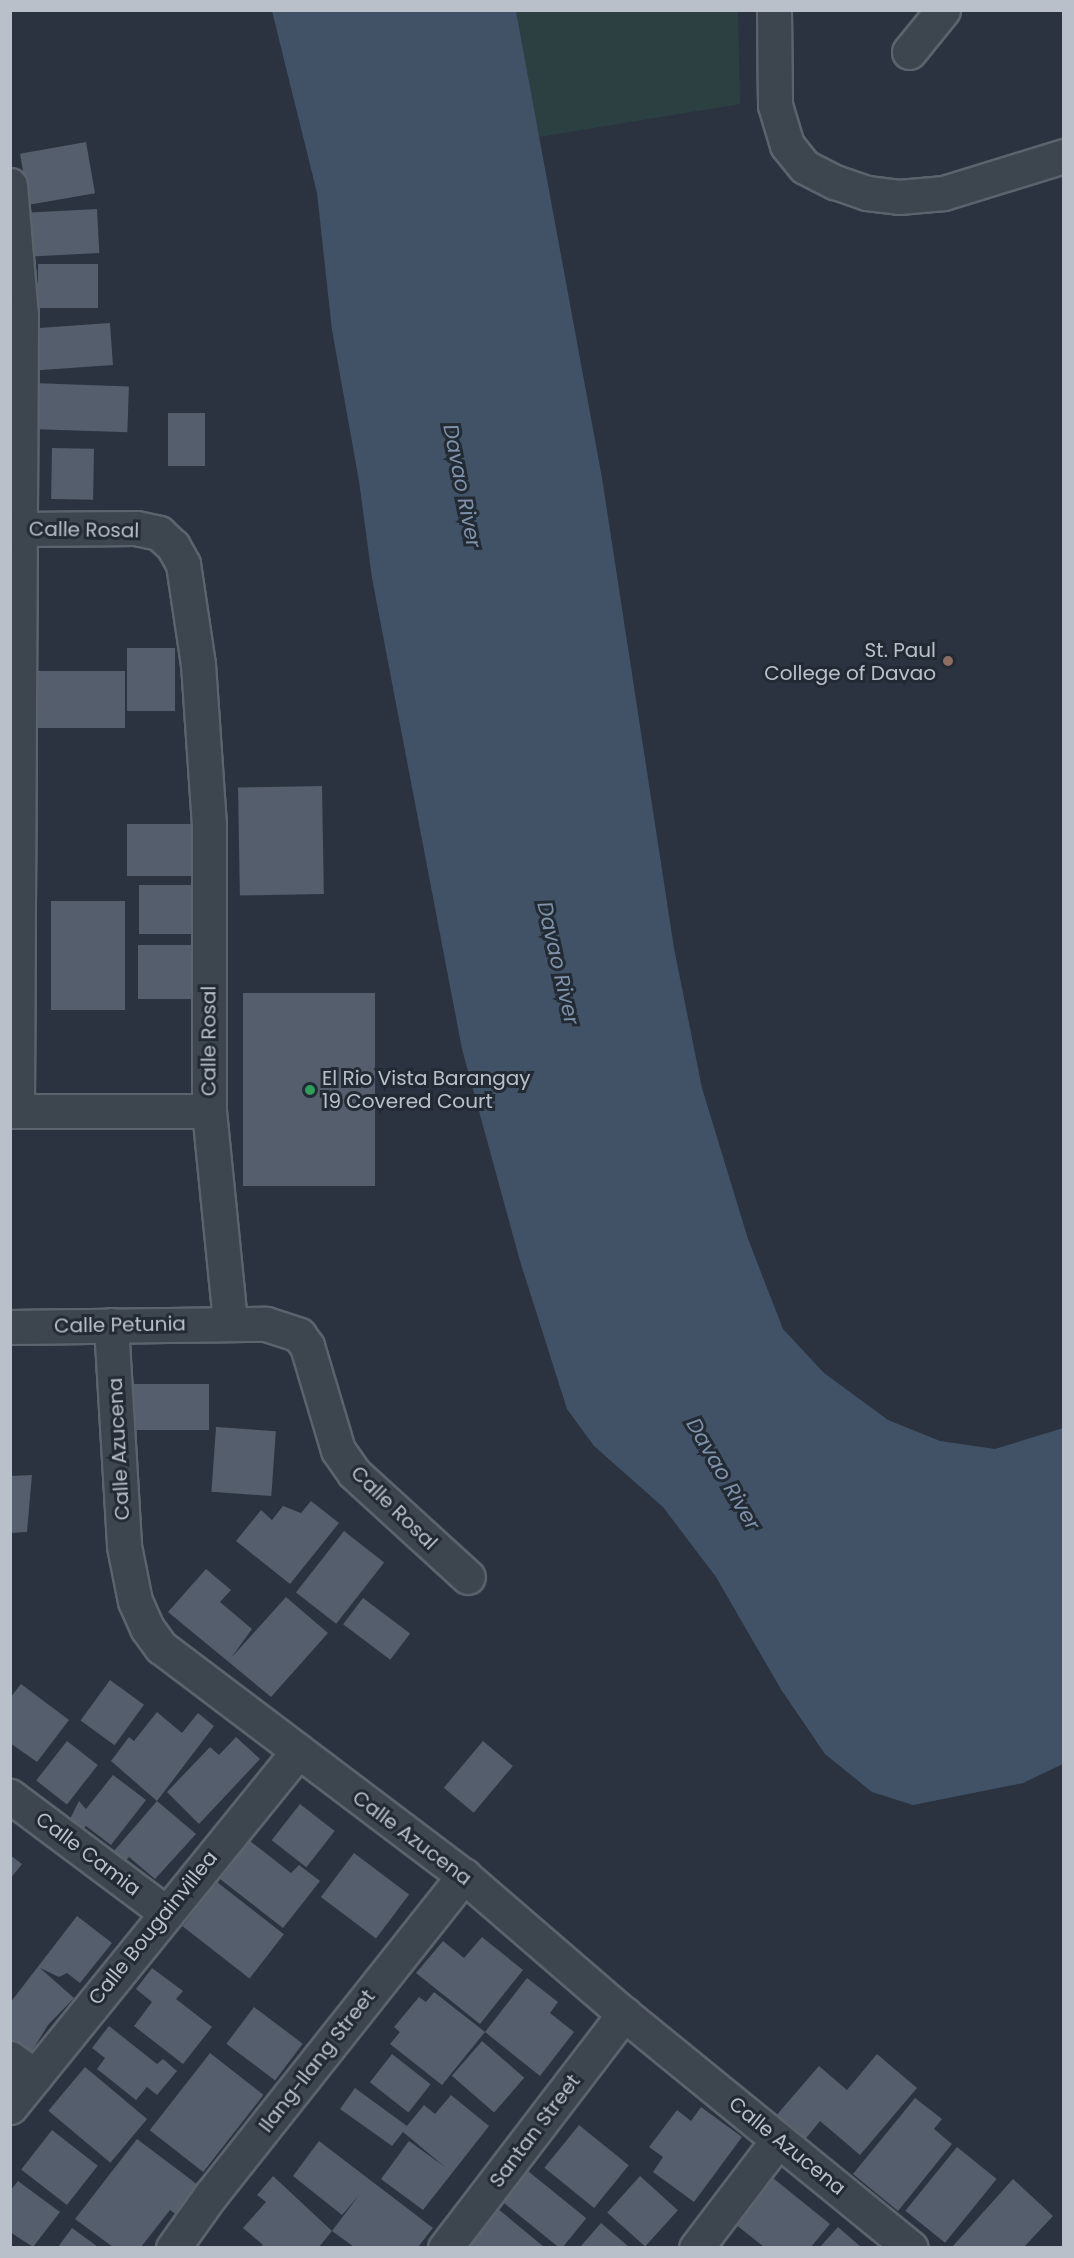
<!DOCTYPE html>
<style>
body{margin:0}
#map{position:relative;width:1074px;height:2258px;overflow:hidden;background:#2a333f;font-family:Poppins,sans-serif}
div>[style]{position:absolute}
.green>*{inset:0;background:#2d4041}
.water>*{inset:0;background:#415266}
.building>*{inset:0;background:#555e6c;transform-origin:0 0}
.roads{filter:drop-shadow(2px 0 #5b636c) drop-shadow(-2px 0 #5b636c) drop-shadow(0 2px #5b636c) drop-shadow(0 -2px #5b636c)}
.minor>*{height:33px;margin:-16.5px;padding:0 16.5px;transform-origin:16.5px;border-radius:16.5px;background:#3d454f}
.dots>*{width:16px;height:16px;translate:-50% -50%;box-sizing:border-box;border:3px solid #222a34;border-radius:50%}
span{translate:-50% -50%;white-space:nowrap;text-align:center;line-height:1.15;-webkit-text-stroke:6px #222a34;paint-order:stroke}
.street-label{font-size:20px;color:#bac0c9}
.poi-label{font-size:20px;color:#bac0c9}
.right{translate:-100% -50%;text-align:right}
.left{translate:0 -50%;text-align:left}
.water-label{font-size:21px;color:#7f92a9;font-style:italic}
.frame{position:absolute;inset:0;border:12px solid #bac0c9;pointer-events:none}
</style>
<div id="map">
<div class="green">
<div style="clip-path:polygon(516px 11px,738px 11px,740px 104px,539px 137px)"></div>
</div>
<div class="water">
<div style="clip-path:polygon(272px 11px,516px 11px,602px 478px,674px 948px,702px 1088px,748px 1239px,783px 1329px,824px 1373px,888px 1420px,940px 1441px,995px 1449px,1063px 1428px,1063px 1764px,1023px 1783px,913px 1805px,872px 1792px,825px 1754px,782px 1691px,716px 1577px,663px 1507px,594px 1446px,567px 1409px,520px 1261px,462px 1049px,372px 578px,359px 481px,332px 330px,317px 193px)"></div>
</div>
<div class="building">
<div style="left:86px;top:142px;width:52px;height:67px;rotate:80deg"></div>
<div style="left:97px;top:209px;width:44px;height:67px;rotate:87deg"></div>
<div style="left:38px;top:264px;width:60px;height:44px"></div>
<div style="left:110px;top:323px;width:42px;height:79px;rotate:86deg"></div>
<div style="left:32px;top:383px;width:97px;height:46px;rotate:2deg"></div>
<div style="left:168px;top:413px;width:37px;height:53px"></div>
<div style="left:52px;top:448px;width:42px;height:51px;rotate:1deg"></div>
<div style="left:127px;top:648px;width:48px;height:63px"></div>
<div style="left:30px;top:671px;width:95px;height:57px"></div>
<div style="left:322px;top:786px;width:108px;height:84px;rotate:89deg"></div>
<div style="left:127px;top:824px;width:64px;height:52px"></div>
<div style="left:193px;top:885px;width:49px;height:54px;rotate:90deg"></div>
<div style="left:51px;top:901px;width:74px;height:109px"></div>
<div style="left:138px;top:945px;width:63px;height:54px"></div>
<div style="left:375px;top:993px;width:193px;height:132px;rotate:90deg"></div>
<div style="left:209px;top:1384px;width:46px;height:76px;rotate:90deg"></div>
<div style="left:216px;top:1427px;width:60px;height:65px;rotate:4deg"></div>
<div style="clip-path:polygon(32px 1475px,27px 1532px,10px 1533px,10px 1476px)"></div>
<div style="clip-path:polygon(311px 1501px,339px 1523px,290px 1584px,236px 1541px,261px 1510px,272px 1520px,283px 1506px,301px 1513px)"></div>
<div style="left:344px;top:1531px;width:51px;height:78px;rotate:38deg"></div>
<div style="clip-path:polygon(206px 1569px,231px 1590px,220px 1602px,252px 1629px,231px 1658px,286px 1597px,328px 1633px,271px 1697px,168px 1612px)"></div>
<div style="left:363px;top:1598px;width:59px;height:33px;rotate:37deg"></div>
<div style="left:110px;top:1680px;width:42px;height:50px;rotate:36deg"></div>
<div style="clip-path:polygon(21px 1684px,69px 1720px,37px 1762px,10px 1743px,10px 1698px)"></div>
<div style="clip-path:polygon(157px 1712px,182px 1733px,198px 1713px,214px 1726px,157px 1801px,111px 1761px,129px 1737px,134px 1741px)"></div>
<div style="clip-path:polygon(236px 1737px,260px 1759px,199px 1824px,167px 1792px,210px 1747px,219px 1755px)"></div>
<div style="left:67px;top:1741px;width:39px;height:50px;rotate:38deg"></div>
<div style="left:483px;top:1741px;width:39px;height:61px;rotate:40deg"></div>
<div style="clip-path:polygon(113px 1775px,146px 1800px,111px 1845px,86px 1826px,81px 1831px,70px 1819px,79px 1801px,86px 1809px)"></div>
<div style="clip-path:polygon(157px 1801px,196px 1834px,155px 1879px,129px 1857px,119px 1868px,107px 1859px)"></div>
<div style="left:300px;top:1804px;width:44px;height:46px;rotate:38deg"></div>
<div style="clip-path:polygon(250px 1841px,291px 1873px,299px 1865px,320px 1881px,283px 1928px,220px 1879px)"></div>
<div style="left:354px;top:1853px;width:69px;height:55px;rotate:37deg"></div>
<div style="clip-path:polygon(10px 1855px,22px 1864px,10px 1879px)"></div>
<div style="left:217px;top:1882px;width:85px;height:56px;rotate:38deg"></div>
<div style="clip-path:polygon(77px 1916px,112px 1943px,80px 1983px,67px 1973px,59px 1977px,40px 1968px,74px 1998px,48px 2025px,29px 2056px,10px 2040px,10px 2003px)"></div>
<div style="clip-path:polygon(482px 1937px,523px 1970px,480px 2024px,416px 1973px,443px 1941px,464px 1958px)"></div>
<div style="clip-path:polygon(152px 1968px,183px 1991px,176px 1999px,212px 2027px,183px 2064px,134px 2026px,152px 2002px,136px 1989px)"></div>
<div style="clip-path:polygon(527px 1978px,558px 2002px,550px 2013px,574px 2032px,540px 2076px,485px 2032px)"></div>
<div style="clip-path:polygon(434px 1992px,485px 2032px,442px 2085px,390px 2044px,400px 2032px,394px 2027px,419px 1997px,426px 2002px)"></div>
<div style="left:254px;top:2007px;width:61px;height:46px;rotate:37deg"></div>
<div style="clip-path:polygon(109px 2026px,157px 2064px,163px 2059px,177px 2071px,157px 2095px,147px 2087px,136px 2100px,97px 2069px,105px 2058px,92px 2048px)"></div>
<div style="left:482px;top:2041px;width:56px;height:46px;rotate:41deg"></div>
<div style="left:210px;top:2053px;width:68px;height:98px;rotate:38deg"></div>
<div style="left:392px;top:2054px;width:49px;height:36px;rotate:38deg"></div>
<div style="clip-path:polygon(877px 2054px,917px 2088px,860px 2155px,820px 2121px,803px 2142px,774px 2118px,819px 2066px,847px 2090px)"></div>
<div style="left:85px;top:2067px;width:81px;height:57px;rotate:40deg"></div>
<div style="clip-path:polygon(355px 2088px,407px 2126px,424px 2105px,435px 2114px,451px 2095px,489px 2126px,423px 2210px,381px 2179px,409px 2141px,445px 2167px,403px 2132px,392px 2146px,340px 2109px)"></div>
<div style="clip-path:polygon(915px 2098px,942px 2119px,934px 2129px,952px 2144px,898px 2211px,853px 2174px)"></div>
<div style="clip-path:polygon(701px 2107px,742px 2137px,694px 2202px,653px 2172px,663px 2157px,649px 2147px,677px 2110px,691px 2121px)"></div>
<div style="left:579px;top:2125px;width:64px;height:55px;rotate:39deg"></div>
<div style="left:52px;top:2130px;width:58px;height:50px;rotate:38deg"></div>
<div style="clip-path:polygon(137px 2139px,202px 2188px,180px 2217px,170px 2210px,141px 2247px,113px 2247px,75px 2219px)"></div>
<div style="clip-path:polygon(319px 2141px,433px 2228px,418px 2247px,354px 2247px,332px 2231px,359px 2195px,342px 2215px,293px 2176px)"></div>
<div style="left:957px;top:2147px;width:51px;height:82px;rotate:39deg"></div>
<div style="left:528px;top:2171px;width:75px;height:40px;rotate:39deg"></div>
<div style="clip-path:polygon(768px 2174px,830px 2224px,811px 2247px,764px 2247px,730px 2220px)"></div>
<div style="clip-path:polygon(273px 2176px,332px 2231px,319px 2247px,260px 2247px,263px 2245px,243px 2228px,266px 2202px,257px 2195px)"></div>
<div style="left:640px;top:2176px;width:51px;height:49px;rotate:42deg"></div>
<div style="clip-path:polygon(1013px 2179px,1053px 2216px,1024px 2247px,952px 2247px)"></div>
<div style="clip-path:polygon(18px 2181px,60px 2212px,33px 2247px,10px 2232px,10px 2191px)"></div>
<div style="clip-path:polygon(497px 2208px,544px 2247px,467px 2247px)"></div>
<div style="clip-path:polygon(601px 2223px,629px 2247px,580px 2247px)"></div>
<div style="clip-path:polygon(838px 2227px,861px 2247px,820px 2247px)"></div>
<div style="clip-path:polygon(72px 2228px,98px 2247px,58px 2247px)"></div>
</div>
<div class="roads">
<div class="minor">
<div style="left:774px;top:10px;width:95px;rotate:89.4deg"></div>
<div style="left:775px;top:105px;width:42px;rotate:73.3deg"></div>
<div style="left:787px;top:145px;width:28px;rotate:51deg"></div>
<div style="left:805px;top:167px;width:34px;rotate:27deg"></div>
<div style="left:835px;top:182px;width:34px;rotate:19deg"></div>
<div style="left:867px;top:193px;width:32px;rotate:7deg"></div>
<div style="left:899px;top:197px;width:45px;rotate:-5.1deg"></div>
<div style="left:944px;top:193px;width:126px;rotate:-17.1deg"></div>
<div style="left:909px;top:52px;width:54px;rotate:-51deg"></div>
<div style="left:10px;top:185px;width:130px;rotate:85.2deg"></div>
<div style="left:21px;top:315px;width:796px;rotate:90.29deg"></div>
<div style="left:19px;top:529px;width:117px;rotate:-0.5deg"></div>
<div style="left:136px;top:528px;width:24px;rotate:12deg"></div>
<div style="left:159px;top:533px;width:19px;rotate:43deg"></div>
<div style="left:173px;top:546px;width:21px;rotate:61deg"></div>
<div style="left:183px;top:564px;width:101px;rotate:81.5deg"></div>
<div style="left:198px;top:664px;width:161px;rotate:86.1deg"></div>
<div style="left:209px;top:825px;width:286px;rotate:90deg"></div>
<div style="left:209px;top:1111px;width:213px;rotate:84.3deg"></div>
<div style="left:10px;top:1111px;width:199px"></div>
<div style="left:111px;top:1325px;width:221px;rotate:86.6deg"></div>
<div style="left:124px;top:1546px;width:56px;rotate:78.7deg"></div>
<div style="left:135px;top:1601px;width:30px;rotate:66deg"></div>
<div style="left:147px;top:1628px;width:24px;rotate:54deg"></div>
<div style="left:161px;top:1647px;width:380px;rotate:37.1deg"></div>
<div style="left:464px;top:1876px;width:211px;rotate:40.8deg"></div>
<div style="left:624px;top:2014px;width:370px;rotate:39.2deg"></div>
<div style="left:10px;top:1327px;width:256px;rotate:-0.7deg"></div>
<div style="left:266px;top:1324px;width:35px;rotate:18deg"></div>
<div style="left:299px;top:1335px;width:14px;rotate:54deg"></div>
<div style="left:307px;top:1346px;width:109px;rotate:73.4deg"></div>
<div style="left:338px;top:1450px;width:28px;rotate:55deg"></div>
<div style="left:354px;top:1473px;width:154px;rotate:42.4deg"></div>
<div style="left:10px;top:1796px;width:194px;rotate:36.8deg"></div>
<div style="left:10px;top:2058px;width:31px;rotate:36deg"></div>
<div style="left:10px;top:2107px;width:458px;rotate:-51deg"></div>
<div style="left:173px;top:2248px;width:64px;rotate:-54.6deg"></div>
<div style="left:210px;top:2196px;width:409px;rotate:-51.6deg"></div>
<div style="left:445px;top:2248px;width:295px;rotate:-52.6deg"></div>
<div style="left:696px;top:2248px;width:136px;rotate:-52.8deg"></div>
</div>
</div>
<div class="dots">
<div style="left:948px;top:661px;background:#8d6e63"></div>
<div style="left:310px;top:1090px;background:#2e9e5b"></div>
</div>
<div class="street-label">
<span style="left:84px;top:530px;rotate:1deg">Calle Rosal</span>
<span style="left:209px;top:1041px;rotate:-90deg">Calle Rosal</span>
<span style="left:120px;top:1325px;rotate:-1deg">Calle Petunia</span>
<span style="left:119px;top:1449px;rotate:-93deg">Calle Azucena</span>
<span style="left:394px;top:1508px;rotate:44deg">Calle Rosal</span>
<span style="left:412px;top:1838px;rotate:37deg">Calle Azucena</span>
<span style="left:88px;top:1854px;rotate:37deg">Calle Camia</span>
<span style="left:153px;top:1928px;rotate:-51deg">Calle Bougainvillea</span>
<span style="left:317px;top:2061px;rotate:-52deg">Ilang-Ilang Street</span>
<span style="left:535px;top:2131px;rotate:-53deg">Santan Street</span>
<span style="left:787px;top:2146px;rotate:39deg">Calle Azucena</span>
</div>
<div class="poi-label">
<span class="right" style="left:936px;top:662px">St. Paul<br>College of Davao</span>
<span class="left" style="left:322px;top:1090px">El Rio Vista Barangay<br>19 Covered Court</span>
</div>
<div class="water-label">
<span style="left:462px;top:486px;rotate:79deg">Davao River</span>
<span style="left:558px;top:963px;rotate:77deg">Davao River</span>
<span style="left:723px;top:1474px;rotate:60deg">Davao River</span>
</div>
<div class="frame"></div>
</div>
